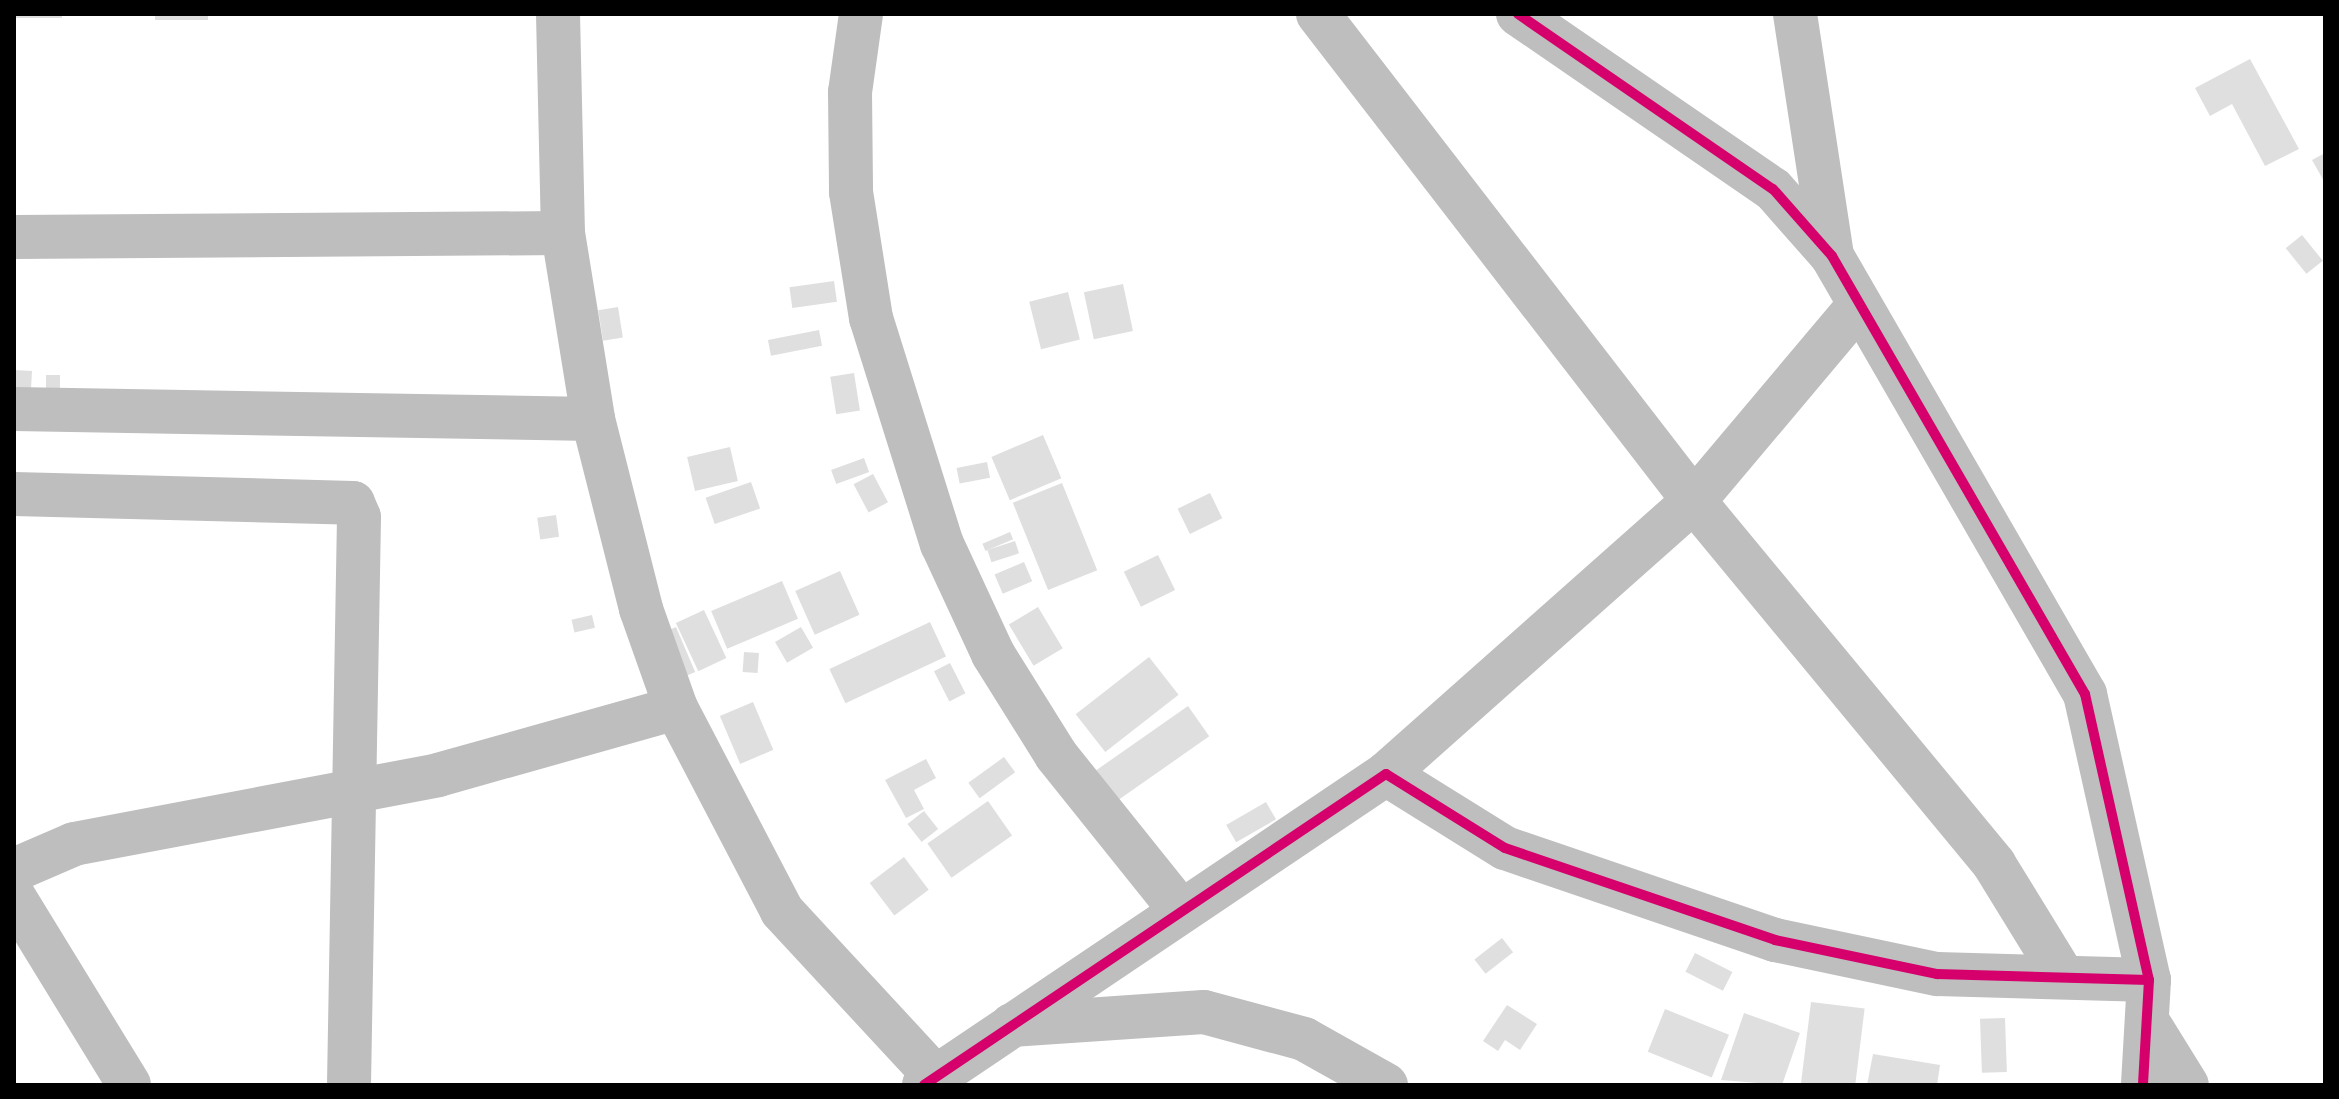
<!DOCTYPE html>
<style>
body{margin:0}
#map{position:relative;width:2339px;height:1099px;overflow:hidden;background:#fff;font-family:"Work Sans",sans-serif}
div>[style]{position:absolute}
.building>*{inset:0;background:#dfdfdf;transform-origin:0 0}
.minor>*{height:44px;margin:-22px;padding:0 22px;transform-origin:22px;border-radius:22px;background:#bebebe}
.cycleway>*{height:10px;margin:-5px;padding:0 5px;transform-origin:5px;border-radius:5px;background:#d6006c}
span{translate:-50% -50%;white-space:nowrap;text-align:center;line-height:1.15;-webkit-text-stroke:6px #fff;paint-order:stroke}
.frame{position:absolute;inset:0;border:16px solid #000;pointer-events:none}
</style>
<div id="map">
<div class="building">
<div style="left:14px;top:14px;width:48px;height:4px"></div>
<div style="left:155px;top:14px;width:53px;height:6px"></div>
<div style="clip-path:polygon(2250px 59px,2299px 149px,2265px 166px,2232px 104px,2210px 116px,2195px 88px)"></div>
<div style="clip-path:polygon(2325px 153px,2325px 183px,2312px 160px)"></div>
<div style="left:2302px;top:235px;width:33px;height:21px;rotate:51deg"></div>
<div style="left:834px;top:281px;width:21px;height:45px;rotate:82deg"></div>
<div style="left:1123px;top:284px;width:48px;height:40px;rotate:78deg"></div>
<div style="left:1068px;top:292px;width:49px;height:40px;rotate:76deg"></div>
<div style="left:618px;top:307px;width:31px;height:20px;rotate:81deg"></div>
<div style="left:819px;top:330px;width:16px;height:52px;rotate:79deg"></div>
<div style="left:14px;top:370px;width:18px;height:29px;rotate:3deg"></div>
<div style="left:854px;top:373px;width:38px;height:24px;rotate:81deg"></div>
<div style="left:46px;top:375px;width:14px;height:25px"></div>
<div style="left:1043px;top:435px;width:47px;height:56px;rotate:67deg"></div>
<div style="left:730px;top:447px;width:35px;height:44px;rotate:77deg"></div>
<div style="left:864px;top:458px;width:15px;height:35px;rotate:70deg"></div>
<div style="left:987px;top:462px;width:16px;height:31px;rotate:79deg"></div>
<div style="left:873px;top:474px;width:32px;height:22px;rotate:62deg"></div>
<div style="left:751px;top:482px;width:28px;height:48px;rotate:71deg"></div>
<div style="left:1062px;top:483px;width:94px;height:53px;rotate:68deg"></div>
<div style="left:1210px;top:493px;width:28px;height:36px;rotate:64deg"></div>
<div style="left:556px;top:515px;width:22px;height:19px;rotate:82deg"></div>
<div style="left:1010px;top:532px;width:8px;height:30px;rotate:67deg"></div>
<div style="left:1015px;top:541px;width:13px;height:29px;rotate:72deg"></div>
<div style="left:1158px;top:555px;width:39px;height:38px;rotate:64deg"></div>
<div style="left:1024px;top:562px;width:21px;height:32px;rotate:67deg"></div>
<div style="left:840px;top:571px;width:48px;height:49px;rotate:66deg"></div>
<div style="left:782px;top:581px;width:41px;height:77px;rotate:67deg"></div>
<div style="left:1038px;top:607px;width:48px;height:34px;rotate:59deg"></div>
<div style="left:704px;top:610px;width:53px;height:31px;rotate:65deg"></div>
<div style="left:592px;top:615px;width:13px;height:21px;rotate:77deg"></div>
<div style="left:930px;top:622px;width:38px;height:111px;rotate:65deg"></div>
<div style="left:676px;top:627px;width:49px;height:12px;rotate:67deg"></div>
<div style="left:801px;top:627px;width:24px;height:30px;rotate:60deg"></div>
<div style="left:744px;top:652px;width:15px;height:20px;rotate:4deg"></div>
<div style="left:1149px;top:657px;width:48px;height:93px;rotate:52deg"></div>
<div style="left:950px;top:663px;width:34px;height:18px;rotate:63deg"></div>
<div style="left:753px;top:702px;width:52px;height:36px;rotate:67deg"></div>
<div style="left:1188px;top:706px;width:37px;height:112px;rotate:55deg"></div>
<div style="left:1004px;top:757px;width:19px;height:44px;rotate:54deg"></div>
<div style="clip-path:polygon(926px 759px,936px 778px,914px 790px,924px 809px,906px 818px,885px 780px)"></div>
<div style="left:988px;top:801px;width:42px;height:74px;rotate:55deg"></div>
<div style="left:1266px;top:802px;width:20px;height:46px;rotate:60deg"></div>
<div style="left:924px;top:811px;width:23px;height:21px;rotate:52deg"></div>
<div style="left:904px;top:857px;width:41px;height:43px;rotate:53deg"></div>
<div style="left:1502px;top:938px;width:18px;height:35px;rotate:52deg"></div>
<div style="left:1695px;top:953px;width:42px;height:21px;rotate:27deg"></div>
<div style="left:1811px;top:1002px;width:54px;height:84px;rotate:7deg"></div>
<div style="clip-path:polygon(1507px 1005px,1537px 1024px,1520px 1050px,1505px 1040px,1498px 1051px,1483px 1041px)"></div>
<div style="left:1665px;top:1009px;width:69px;height:46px;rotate:22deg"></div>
<div style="clip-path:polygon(1744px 1013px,1800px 1033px,1782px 1085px,1721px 1080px)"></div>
<div style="left:2005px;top:1018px;width:54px;height:25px;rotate:88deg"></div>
<div style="clip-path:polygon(1873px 1054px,1940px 1065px,1937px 1085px,1867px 1085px)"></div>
</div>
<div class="minor">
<div style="left:558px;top:14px;width:219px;rotate:88.7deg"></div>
<div style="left:563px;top:233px;width:188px;rotate:80.8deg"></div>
<div style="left:593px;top:419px;width:196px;rotate:75.8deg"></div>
<div style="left:641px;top:609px;width:105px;rotate:70.5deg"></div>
<div style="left:676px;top:708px;width:229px;rotate:62.4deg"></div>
<div style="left:782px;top:911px;width:225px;rotate:47.2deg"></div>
<div style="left:861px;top:14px;width:79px;rotate:98deg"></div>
<div style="left:850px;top:92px;width:100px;rotate:89.4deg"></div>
<div style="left:851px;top:192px;width:128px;rotate:81deg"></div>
<div style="left:871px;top:318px;width:237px;rotate:72.6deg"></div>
<div style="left:942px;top:544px;width:121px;rotate:65.1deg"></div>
<div style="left:993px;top:654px;width:119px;rotate:58deg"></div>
<div style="left:1056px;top:755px;width:200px;rotate:51.3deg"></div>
<div style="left:1318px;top:14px;width:615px;rotate:52.33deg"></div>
<div style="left:1694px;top:501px;width:471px;rotate:50.4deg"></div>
<div style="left:1994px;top:864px;width:132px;rotate:58.4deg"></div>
<div style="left:1518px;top:14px;width:309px;rotate:34.5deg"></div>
<div style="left:1773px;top:189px;width:89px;rotate:48.6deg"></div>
<div style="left:1832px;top:256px;width:506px;rotate:59.99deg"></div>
<div style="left:2085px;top:694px;width:293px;rotate:77.4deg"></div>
<div style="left:2149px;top:980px;width:105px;rotate:93.3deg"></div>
<div style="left:1795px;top:14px;width:245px;rotate:81.3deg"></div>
<div style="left:14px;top:237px;width:549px;rotate:-0.42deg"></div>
<div style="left:14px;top:409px;width:579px;rotate:0.99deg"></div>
<div style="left:14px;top:494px;width:339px;rotate:1.5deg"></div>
<div style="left:353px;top:503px;width:15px;rotate:67deg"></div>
<div style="left:359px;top:517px;width:568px;rotate:91.01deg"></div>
<div style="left:1386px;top:774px;width:412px;rotate:-41.6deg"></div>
<div style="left:1694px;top:501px;width:256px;rotate:-49.9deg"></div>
<div style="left:14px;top:870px;width:65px;rotate:-23.4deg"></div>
<div style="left:74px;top:844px;width:370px;rotate:-10.7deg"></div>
<div style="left:438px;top:775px;width:247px;rotate:-15.7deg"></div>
<div style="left:14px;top:897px;width:220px;rotate:58.5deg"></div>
<div style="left:1012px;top:1025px;width:192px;rotate:-3.9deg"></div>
<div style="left:1204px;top:1012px;width:104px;rotate:15.1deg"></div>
<div style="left:1304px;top:1039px;width:94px;rotate:29.3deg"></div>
<div style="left:2151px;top:1027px;width:68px;rotate:58.2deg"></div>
<div style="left:924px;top:1085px;width:557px;rotate:-33.95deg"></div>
<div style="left:1386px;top:774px;width:140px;rotate:31.9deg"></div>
<div style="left:1505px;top:848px;width:285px;rotate:18.8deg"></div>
<div style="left:1775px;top:940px;width:166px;rotate:11.9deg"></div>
<div style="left:1937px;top:974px;width:212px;rotate:1.6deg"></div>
</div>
<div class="cycleway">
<div style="left:1518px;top:14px;width:309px;rotate:34.5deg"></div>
<div style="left:1773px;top:189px;width:89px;rotate:48.6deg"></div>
<div style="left:1832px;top:256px;width:506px;rotate:59.99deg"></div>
<div style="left:2085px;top:694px;width:293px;rotate:77.4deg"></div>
<div style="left:2149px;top:980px;width:105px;rotate:93.3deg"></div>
<div style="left:924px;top:1085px;width:557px;rotate:-33.95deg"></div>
<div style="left:1386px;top:774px;width:140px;rotate:31.9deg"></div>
<div style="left:1505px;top:848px;width:285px;rotate:18.8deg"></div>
<div style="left:1775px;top:940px;width:166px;rotate:11.9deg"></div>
<div style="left:1937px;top:974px;width:212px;rotate:1.6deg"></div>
</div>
<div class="frame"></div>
</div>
